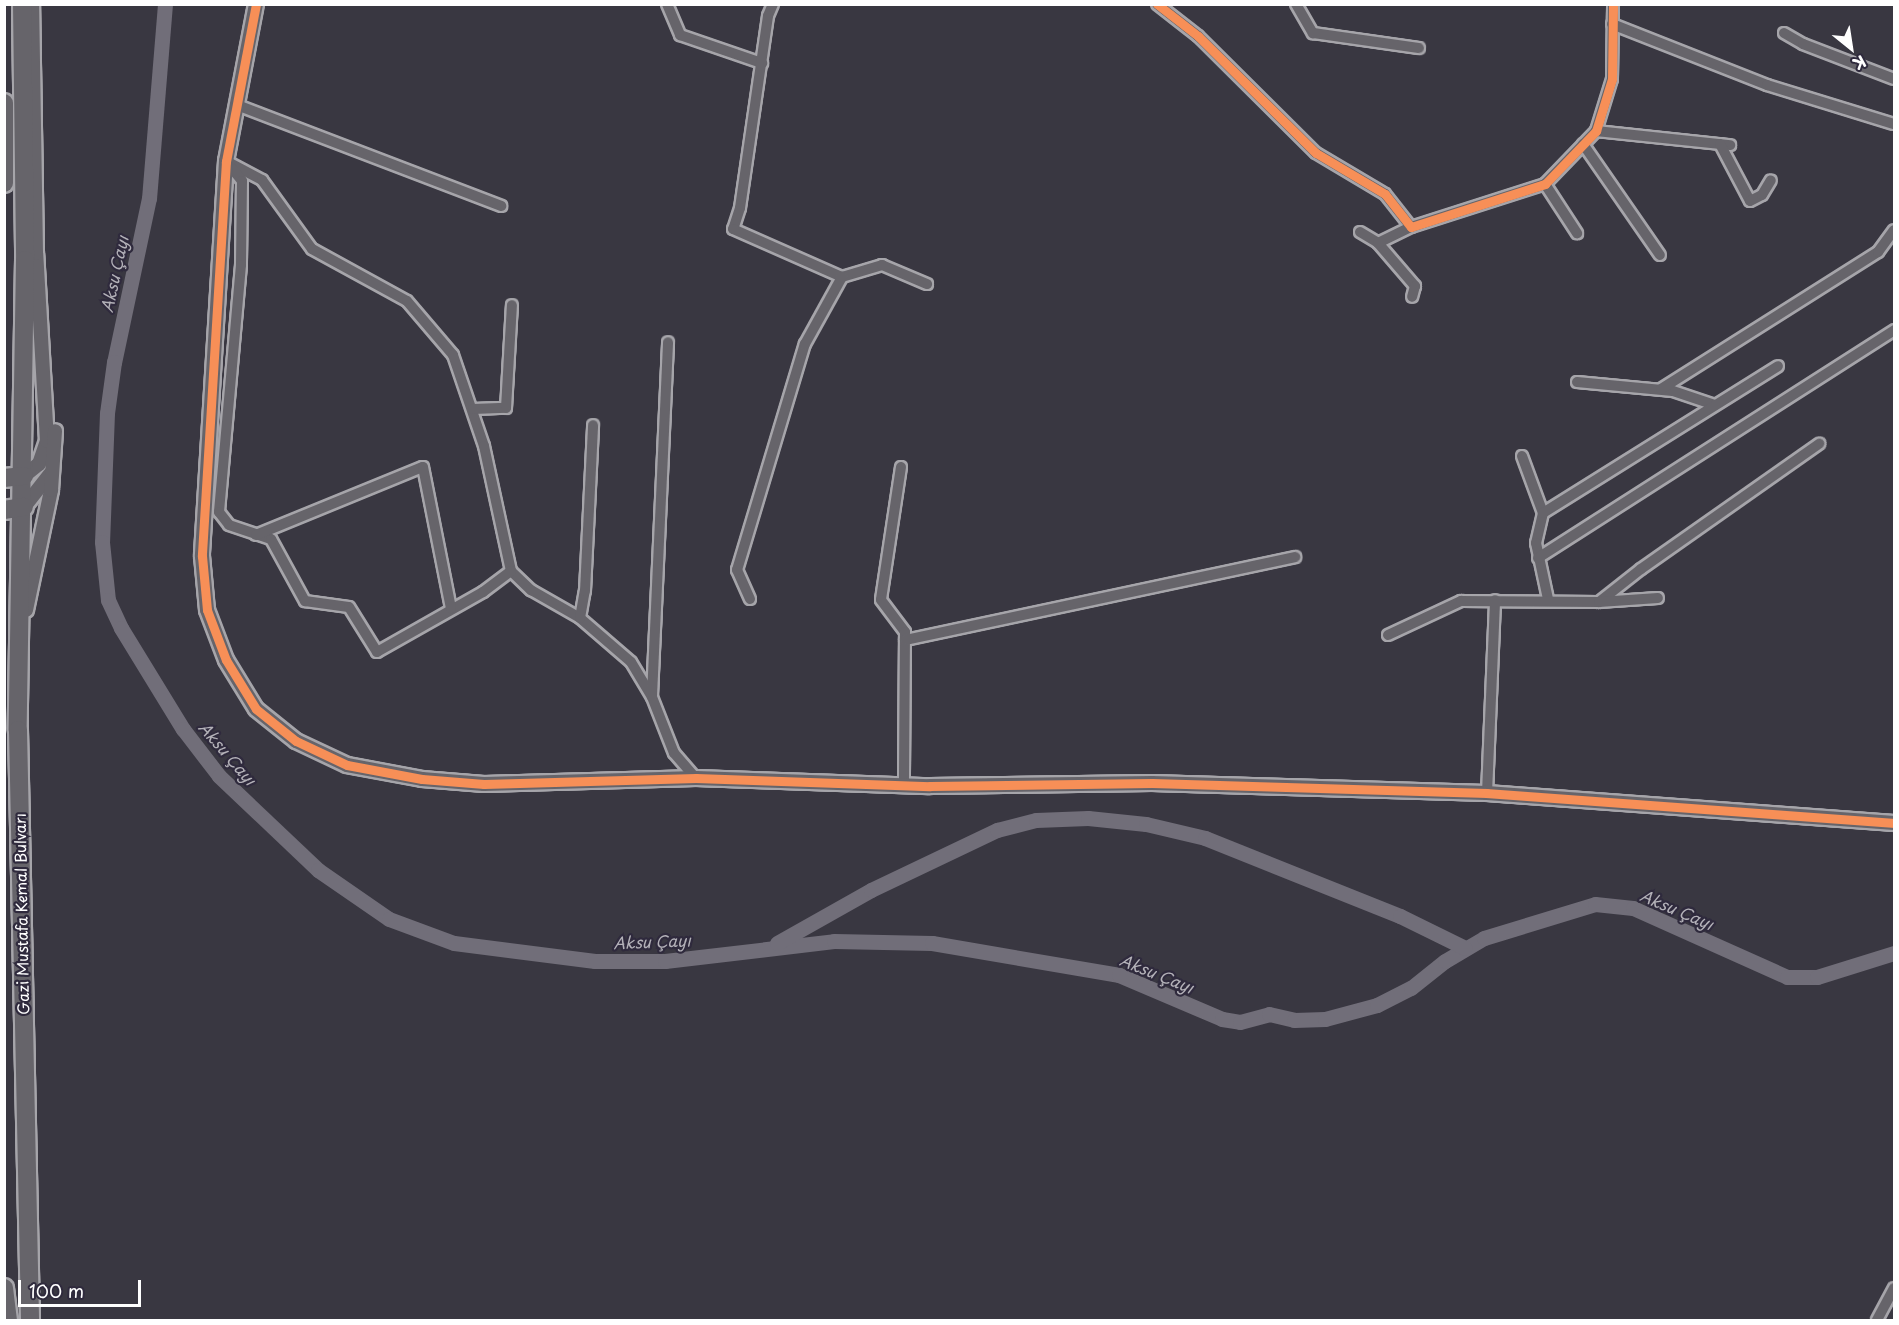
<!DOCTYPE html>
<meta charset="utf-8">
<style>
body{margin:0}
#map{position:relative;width:1899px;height:1325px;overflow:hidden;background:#393741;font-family:"Playpen Sans",sans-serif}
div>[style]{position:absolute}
.river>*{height:15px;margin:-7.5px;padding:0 7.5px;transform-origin:7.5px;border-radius:7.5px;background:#716e79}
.roads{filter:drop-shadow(2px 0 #a6a5aa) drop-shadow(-2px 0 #a6a5aa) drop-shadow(0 2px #a6a5aa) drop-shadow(0 -2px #a6a5aa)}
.street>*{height:10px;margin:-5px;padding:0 5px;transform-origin:5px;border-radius:5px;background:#66646a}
.secondary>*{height:14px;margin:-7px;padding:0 7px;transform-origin:7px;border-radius:7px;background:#66646a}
.highway>*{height:18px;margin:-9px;padding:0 9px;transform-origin:9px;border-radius:9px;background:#66646a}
.cycleway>*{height:9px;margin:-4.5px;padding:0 4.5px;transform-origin:4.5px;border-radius:4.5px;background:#f78f57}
span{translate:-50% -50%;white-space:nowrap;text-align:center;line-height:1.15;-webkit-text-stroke:4.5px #2f2a3d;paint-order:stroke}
.street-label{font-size:15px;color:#fff}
.water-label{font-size:16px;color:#b4b2b9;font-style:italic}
.frame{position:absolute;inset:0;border:6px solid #fff;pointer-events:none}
.north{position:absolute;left:1821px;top:18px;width:60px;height:60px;-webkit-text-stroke:4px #2f2a3d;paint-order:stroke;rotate:150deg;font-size:16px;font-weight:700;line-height:24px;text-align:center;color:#fff}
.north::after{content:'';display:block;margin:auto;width:21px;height:27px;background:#fff;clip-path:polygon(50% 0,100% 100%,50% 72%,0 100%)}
.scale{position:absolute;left:18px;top:1280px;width:123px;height:27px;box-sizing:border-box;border:3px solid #fff;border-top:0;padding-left:8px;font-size:18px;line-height:21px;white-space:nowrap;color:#fff;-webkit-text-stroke:4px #2f2a3d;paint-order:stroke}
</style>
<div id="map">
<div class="river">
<div style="left:165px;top:4px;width:195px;rotate:94.7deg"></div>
<div style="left:149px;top:198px;width:168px;rotate:102deg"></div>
<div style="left:114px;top:362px;width:51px;rotate:97.8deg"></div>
<div style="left:107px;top:413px;width:129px;rotate:92.2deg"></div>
<div style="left:102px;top:542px;width:58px;rotate:84.1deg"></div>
<div style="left:108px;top:600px;width:31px;rotate:65deg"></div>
<div style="left:121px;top:628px;width:119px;rotate:58.5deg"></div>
<div style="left:183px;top:729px;width:59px;rotate:52.5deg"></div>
<div style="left:219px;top:776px;width:137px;rotate:43.5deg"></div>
<div style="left:318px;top:870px;width:86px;rotate:34.6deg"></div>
<div style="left:389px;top:919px;width:69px;rotate:20.3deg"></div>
<div style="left:454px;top:943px;width:142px;rotate:7.3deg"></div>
<div style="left:595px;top:961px;width:70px"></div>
<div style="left:665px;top:961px;width:170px;rotate:-6.7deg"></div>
<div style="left:834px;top:941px;width:98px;rotate:1.2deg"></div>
<div style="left:932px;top:943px;width:190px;rotate:9.7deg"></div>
<div style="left:1119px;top:975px;width:112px;rotate:23.1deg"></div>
<div style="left:1222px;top:1019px;width:18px;rotate:9deg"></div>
<div style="left:1240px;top:1022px;width:30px;rotate:-15deg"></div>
<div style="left:1269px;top:1014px;width:26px;rotate:13deg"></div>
<div style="left:1294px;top:1020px;width:31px;rotate:-2deg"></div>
<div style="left:1325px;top:1019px;width:54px;rotate:-15.1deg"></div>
<div style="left:1377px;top:1005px;width:38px;rotate:-27deg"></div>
<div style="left:1411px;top:988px;width:43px;rotate:-38.5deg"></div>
<div style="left:1445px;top:961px;width:45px;rotate:-30.5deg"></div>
<div style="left:1484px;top:938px;width:116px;rotate:-17deg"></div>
<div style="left:1595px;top:904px;width:38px;rotate:6deg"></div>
<div style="left:1633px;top:908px;width:169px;rotate:24.1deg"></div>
<div style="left:1787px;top:977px;width:30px"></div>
<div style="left:1817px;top:977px;width:81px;rotate:-17.3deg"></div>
<div style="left:777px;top:943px;width:108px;rotate:-29.4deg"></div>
<div style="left:871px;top:890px;width:140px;rotate:-25.5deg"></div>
<div style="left:997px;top:830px;width:40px;rotate:-14.4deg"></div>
<div style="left:1036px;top:820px;width:52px;rotate:-2.2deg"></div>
<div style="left:1088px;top:818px;width:58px;rotate:5.9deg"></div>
<div style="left:1146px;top:824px;width:61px;rotate:13.3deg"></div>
<div style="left:1205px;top:838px;width:210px;rotate:21.8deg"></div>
<div style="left:1400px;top:916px;width:72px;rotate:26.2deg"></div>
</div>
<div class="roads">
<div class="street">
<div style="left:667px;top:4px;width:34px;rotate:67deg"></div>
<div style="left:680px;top:35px;width:87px;rotate:18.9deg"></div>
<div style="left:773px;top:4px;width:13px;rotate:113deg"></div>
<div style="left:768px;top:16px;width:194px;rotate:98.3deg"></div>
<div style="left:740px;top:208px;width:22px;rotate:108deg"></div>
<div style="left:733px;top:229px;width:119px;rotate:23.8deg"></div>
<div style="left:842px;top:277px;width:42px;rotate:-16.7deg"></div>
<div style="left:882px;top:265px;width:49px;rotate:22.9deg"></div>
<div style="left:1157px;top:4px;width:52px;rotate:38deg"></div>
<div style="left:1198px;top:36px;width:166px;rotate:44.8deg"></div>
<div style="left:1316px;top:153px;width:80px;rotate:30.7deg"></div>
<div style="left:1385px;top:194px;width:42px;rotate:51.8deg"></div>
<div style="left:1411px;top:227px;width:141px;rotate:-17.8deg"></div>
<div style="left:1545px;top:184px;width:74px;rotate:-46.1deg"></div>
<div style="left:1596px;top:131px;width:54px;rotate:-72.9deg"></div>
<div style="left:1612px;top:79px;width:75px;rotate:-89.2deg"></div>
<div style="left:1296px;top:4px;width:34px;rotate:60deg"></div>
<div style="left:1313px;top:33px;width:107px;rotate:8.1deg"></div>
<div style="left:1612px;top:24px;width:167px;rotate:21.5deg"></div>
<div style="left:1767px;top:85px;width:133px;rotate:17.1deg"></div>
<div style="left:1784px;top:33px;width:22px;rotate:30deg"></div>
<div style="left:1803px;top:44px;width:97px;rotate:21deg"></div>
<div style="left:237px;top:105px;width:283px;rotate:20.9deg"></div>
<div style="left:1596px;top:131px;width:135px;rotate:6deg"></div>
<div style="left:1583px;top:144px;width:135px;rotate:55.3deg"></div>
<div style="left:1720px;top:144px;width:64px;rotate:62.2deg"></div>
<div style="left:1750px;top:201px;width:13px;rotate:-27deg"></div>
<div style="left:1762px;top:195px;width:17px;rotate:-59deg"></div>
<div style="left:226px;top:161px;width:41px;rotate:27.8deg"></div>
<div style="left:262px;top:180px;width:85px;rotate:54.1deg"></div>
<div style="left:312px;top:249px;width:108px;rotate:28.7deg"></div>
<div style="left:407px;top:301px;width:71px;rotate:49.6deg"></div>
<div style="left:453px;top:355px;width:96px;rotate:71.2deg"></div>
<div style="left:484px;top:446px;width:128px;rotate:77.8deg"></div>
<div style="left:511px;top:571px;width:28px;rotate:44deg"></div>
<div style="left:531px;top:590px;width:56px;rotate:29.7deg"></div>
<div style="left:580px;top:618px;width:67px;rotate:40.8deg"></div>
<div style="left:631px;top:662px;width:41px;rotate:59deg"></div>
<div style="left:652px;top:697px;width:60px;rotate:68.6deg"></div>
<div style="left:674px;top:753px;width:33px;rotate:49deg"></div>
<div style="left:230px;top:166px;width:19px;rotate:51deg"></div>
<div style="left:242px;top:181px;width:84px;rotate:90.7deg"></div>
<div style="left:241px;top:265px;width:248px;rotate:95.1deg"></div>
<div style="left:219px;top:512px;width:16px;rotate:52deg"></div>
<div style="left:229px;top:525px;width:44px;rotate:18.4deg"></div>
<div style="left:271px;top:539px;width:71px;rotate:61.3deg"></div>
<div style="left:305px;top:601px;width:44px;rotate:7.8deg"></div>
<div style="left:349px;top:607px;width:53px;rotate:58.1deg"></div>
<div style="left:377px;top:652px;width:122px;rotate:-29.5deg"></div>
<div style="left:483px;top:592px;width:35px;rotate:-37deg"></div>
<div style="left:1545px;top:184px;width:59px;rotate:56.9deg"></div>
<div style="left:1360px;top:232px;width:21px;rotate:31deg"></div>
<div style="left:1378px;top:243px;width:57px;rotate:49.3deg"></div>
<div style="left:1415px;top:286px;width:11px;rotate:105deg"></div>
<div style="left:1378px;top:243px;width:37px;rotate:-26deg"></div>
<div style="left:1577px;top:382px;width:96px;rotate:5.4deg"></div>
<div style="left:1673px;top:391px;width:44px;rotate:18.4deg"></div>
<div style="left:1661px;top:389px;width:257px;rotate:-32.3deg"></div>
<div style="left:1878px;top:252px;width:27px;rotate:-54deg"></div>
<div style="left:473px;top:409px;width:33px;rotate:-2deg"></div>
<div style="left:506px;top:408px;width:103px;rotate:-86.7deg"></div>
<div style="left:1522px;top:456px;width:61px;rotate:69.8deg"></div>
<div style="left:1543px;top:513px;width:31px;rotate:103deg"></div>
<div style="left:1536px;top:543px;width:57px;rotate:77.9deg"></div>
<div style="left:901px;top:467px;width:134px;rotate:98.6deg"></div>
<div style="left:881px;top:600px;width:40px;rotate:53deg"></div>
<div style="left:905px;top:632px;width:153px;rotate:90.4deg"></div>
<div style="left:1543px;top:513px;width:277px;rotate:-32deg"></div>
<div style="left:256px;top:535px;width:180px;rotate:-22.2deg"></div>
<div style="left:423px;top:467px;width:144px;rotate:78.8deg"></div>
<div style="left:1538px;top:558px;width:423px;rotate:-32.6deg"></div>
<div style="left:750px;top:599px;width:32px;rotate:-114deg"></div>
<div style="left:737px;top:570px;width:236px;rotate:-73.3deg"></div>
<div style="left:805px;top:344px;width:77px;rotate:-61.1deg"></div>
<div style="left:1599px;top:602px;width:53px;rotate:-38.2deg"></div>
<div style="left:1641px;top:569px;width:218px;rotate:-35.1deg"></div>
<div style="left:580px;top:618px;width:27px;rotate:-80deg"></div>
<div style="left:585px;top:591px;width:166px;rotate:-87.2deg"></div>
<div style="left:1388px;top:635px;width:81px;rotate:-25deg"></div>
<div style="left:1461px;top:601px;width:138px;rotate:0.4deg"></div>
<div style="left:1599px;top:602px;width:59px;rotate:-3.9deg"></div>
<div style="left:905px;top:640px;width:399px;rotate:-12deg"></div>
<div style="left:652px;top:696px;width:354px;rotate:-87.4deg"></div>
<div style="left:1487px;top:793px;width:193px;rotate:-87.6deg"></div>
<div style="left:1877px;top:1320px;width:36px;rotate:-62deg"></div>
</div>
<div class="secondary">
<div style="left:256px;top:4px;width:160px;rotate:100.8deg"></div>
<div style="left:226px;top:161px;width:396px;rotate:93.5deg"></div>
<div style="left:202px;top:556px;width:54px;rotate:84.7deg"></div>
<div style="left:207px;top:610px;width:53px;rotate:69.2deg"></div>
<div style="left:226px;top:660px;width:57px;rotate:58.5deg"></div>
<div style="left:256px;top:709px;width:51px;rotate:38.7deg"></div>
<div style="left:296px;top:741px;width:56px;rotate:25.2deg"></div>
<div style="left:347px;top:765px;width:76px;rotate:10.6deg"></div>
<div style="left:422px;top:779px;width:62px;rotate:4.6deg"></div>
<div style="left:484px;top:784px;width:212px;rotate:-1.6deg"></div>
<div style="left:696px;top:778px;width:234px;rotate:2deg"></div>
<div style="left:930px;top:786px;width:222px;rotate:-0.8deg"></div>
<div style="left:1152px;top:783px;width:335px;rotate:1.7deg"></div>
<div style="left:1487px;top:793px;width:408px;rotate:4.2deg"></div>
<div style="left:24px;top:476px;width:19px;rotate:-39deg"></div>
<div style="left:39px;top:464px;width:24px;rotate:-71deg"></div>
<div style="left:47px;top:441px;width:188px;rotate:-93.3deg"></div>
<div style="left:36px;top:253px;width:249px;rotate:-90.9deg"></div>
<div style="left:24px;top:507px;width:42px;rotate:-51.8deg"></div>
<div style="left:26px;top:610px;width:123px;rotate:-78.2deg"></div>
<div style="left:51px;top:490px;width:59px;rotate:-86.1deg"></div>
</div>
<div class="highway">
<div style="left:22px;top:4px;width:256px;rotate:89.3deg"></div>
<div style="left:25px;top:260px;width:470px;rotate:90.9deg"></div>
<div style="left:18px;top:730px;width:590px;rotate:88.83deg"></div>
<div style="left:4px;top:103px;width:80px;rotate:90deg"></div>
<div style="left:4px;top:478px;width:20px;rotate:-6deg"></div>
<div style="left:4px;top:510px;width:20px;rotate:-9deg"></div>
<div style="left:4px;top:1288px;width:32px;rotate:83deg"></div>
</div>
</div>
<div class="cycleway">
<div style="left:256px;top:4px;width:160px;rotate:100.8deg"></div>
<div style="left:226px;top:161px;width:396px;rotate:93.5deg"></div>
<div style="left:202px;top:556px;width:54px;rotate:84.7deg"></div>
<div style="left:207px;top:610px;width:53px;rotate:69.2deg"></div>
<div style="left:226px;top:660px;width:57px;rotate:58.5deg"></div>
<div style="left:256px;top:709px;width:51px;rotate:38.7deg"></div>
<div style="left:296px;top:741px;width:56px;rotate:25.2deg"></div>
<div style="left:347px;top:765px;width:76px;rotate:10.6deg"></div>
<div style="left:422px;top:779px;width:62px;rotate:4.6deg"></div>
<div style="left:484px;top:784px;width:212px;rotate:-1.6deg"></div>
<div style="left:696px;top:778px;width:234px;rotate:2deg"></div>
<div style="left:930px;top:786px;width:222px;rotate:-0.8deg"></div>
<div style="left:1152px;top:783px;width:335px;rotate:1.7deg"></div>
<div style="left:1487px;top:793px;width:408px;rotate:4.2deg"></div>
<div style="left:1157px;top:4px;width:52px;rotate:38deg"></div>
<div style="left:1198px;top:36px;width:166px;rotate:44.8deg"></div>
<div style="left:1316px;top:153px;width:80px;rotate:30.7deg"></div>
<div style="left:1385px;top:194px;width:42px;rotate:51.8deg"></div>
<div style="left:1411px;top:227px;width:141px;rotate:-17.8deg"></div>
<div style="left:1545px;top:184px;width:74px;rotate:-46.1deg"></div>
<div style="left:1596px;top:131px;width:54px;rotate:-72.9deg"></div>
<div style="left:1612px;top:79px;width:75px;rotate:-89.2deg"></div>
</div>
<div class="street-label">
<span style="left:21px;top:914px;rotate:-91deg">Gazi Mustafa Kemal Bulvarı</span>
</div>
<div class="water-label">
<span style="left:114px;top:274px;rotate:-78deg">Aksu Çayı</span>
<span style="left:228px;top:753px;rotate:49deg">Aksu Çayı</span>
<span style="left:1677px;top:909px;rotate:23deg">Aksu Çayı</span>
<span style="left:652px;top:941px;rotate:-2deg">Aksu Çayı</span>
<span style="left:1157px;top:973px;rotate:22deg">Aksu Çayı</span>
</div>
<div class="frame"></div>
<div class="north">K</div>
<div class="scale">100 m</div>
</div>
